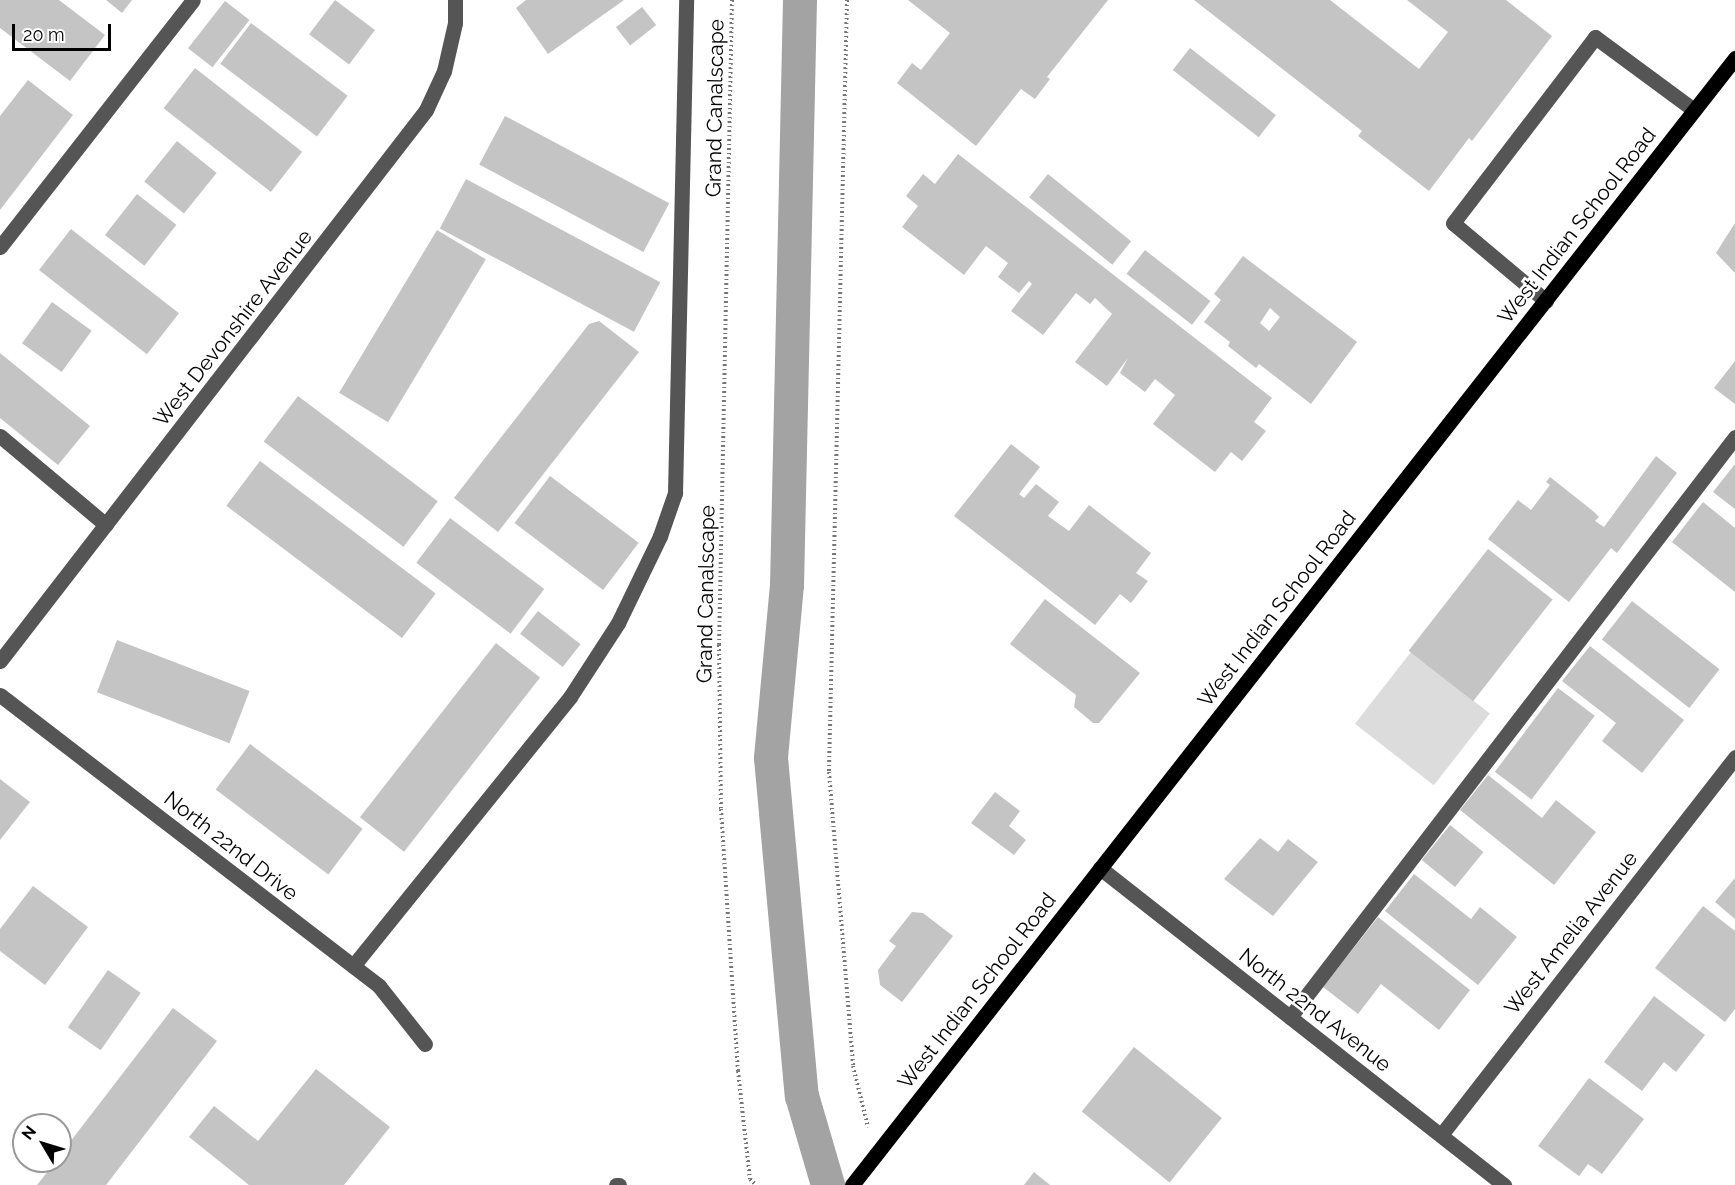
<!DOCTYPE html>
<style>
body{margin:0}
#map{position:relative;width:1735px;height:1185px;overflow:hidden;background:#fff;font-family:Raleway,sans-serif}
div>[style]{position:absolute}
.green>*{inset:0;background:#dcdcdc;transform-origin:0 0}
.canal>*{height:34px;margin:-17px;padding:0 17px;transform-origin:17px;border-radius:17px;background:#a3a3a3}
.building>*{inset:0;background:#c4c4c4;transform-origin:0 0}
.path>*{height:4px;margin-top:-2px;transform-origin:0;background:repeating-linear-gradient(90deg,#777 0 1.5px,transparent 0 4.5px)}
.minor>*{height:15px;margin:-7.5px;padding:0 7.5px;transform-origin:7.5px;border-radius:7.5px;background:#555}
.major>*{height:15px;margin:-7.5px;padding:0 7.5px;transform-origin:7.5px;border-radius:7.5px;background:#000}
span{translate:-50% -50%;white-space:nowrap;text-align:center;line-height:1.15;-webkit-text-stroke:5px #fff;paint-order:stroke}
.street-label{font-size:21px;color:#000}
.north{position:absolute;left:12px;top:1113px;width:60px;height:60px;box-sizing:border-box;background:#fff;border:2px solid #999;border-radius:50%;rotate:308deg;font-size:16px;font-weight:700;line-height:24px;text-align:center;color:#000}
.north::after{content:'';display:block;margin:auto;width:21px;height:27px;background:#000;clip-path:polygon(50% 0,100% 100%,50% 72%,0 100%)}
.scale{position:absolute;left:12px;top:24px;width:99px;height:27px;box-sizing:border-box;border:3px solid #000;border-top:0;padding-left:8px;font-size:18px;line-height:21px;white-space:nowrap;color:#000;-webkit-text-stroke:4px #fff;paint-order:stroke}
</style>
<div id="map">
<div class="green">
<div style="left:1411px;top:652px;width:100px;height:91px;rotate:38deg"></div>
</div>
<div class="canal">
<div style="left:800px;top:0;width:585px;rotate:91.27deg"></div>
<div style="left:787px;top:585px;width:174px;rotate:95.3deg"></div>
<div style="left:771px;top:758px;width:339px;rotate:84.8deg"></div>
<div style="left:802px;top:1096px;width:93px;rotate:73.7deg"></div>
</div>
<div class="building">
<div style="clip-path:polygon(0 0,59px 0,105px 35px,70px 81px,0 28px)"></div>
<div style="clip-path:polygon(106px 0,132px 0,122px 13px)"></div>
<div style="left:335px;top:0;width:50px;height:43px;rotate:37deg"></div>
<div style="clip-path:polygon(526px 0,624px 0,548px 54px,516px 8px)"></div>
<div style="clip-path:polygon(908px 0,1108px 0,1047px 77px,1050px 79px,1035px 99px,1021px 89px,976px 146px,897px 83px,912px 63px,921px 70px,950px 33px)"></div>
<div style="clip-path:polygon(1194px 0,1330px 0,1419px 69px,1448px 32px,1407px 0,1506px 0,1552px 36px,1472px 141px,1469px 138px,1429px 191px,1358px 136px,1362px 131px)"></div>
<div style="left:225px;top:1px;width:31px;height:60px;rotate:38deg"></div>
<div style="left:642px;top:7px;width:23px;height:33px;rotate:52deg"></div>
<div style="left:251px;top:23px;width:121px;height:51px;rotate:37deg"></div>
<div style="left:1190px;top:48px;width:109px;height:28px;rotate:38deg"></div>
<div style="left:195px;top:68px;width:136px;height:51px;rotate:38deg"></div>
<div style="clip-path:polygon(28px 80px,73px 115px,0 210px,0 116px)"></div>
<div style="left:505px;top:116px;width:186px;height:55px;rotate:28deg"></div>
<div style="left:177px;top:141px;width:51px;height:52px;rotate:39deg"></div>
<div style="clip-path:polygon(958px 154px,1272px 398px,1254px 422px,1266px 431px,1242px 461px,1231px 452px,1215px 472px,1153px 424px,1175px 395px,1155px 379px,1145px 392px,1120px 373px,1128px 358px,1107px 386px,1075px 362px,1112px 314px,1095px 298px,1090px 304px,1076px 293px,1043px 335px,1011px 311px,1032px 284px,1029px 281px,1019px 293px,998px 277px,1008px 263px,986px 246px,964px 275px,902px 227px,918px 206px,906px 196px,923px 174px,935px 184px)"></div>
<div style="left:1048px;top:174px;width:107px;height:30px;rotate:39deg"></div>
<div style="left:466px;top:179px;width:220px;height:56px;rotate:28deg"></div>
<div style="left:137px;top:194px;width:50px;height:52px;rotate:38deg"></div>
<div style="clip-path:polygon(1735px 223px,1735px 273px,1716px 253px)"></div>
<div style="left:71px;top:229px;width:137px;height:52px;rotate:38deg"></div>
<div style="left:437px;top:230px;width:57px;height:190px;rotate:31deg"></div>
<div style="left:1145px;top:250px;width:83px;height:30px;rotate:38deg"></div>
<div style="clip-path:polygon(evenodd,1243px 256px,1357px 342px,1311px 404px,1259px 364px,1256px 368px,1228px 346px,1230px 342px,1204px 322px,1221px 300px,1214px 294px,1243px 256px,1270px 308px,1280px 317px,1269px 331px,1260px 323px,1270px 308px)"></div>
<div style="left:52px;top:302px;width:49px;height:51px;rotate:36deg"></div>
<div style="clip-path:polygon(599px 321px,639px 352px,498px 532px,454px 498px,589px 324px)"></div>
<div style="clip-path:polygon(0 353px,90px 426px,58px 465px,0 418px)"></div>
<div style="clip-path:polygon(1735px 361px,1735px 404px,1714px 388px)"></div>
<div style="left:298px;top:396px;width:175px;height:57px;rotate:37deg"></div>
<div style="clip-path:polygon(1011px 444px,1040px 467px,1019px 494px,1024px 498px,1036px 484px,1059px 502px,1048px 516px,1069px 531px,1089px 505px,1151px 553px,1136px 573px,1148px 581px,1131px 603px,1120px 594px,1095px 625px,954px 516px)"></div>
<div style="clip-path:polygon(1656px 456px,1677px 473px,1617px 553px,1611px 548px,1569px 602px,1488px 539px,1518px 500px,1531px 510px,1550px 485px,1546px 482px,1550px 477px,1593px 511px,1599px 517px,1595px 521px,1604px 527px)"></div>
<div style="left:260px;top:461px;width:220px;height:56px;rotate:37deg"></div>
<div style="clip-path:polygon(1735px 464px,1735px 509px,1713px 492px)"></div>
<div style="left:550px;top:476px;width:111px;height:59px;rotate:37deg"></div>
<div style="clip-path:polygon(1703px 502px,1735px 528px,1735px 592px,1672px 542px)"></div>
<div style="left:450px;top:518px;width:118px;height:56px;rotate:37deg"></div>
<div style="left:1488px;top:549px;width:82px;height:129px;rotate:38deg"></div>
<div style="clip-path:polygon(1045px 599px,1140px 673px,1099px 723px,1093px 723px,1074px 707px,1076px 695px,1010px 644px)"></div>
<div style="left:1632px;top:601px;width:111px;height:49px;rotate:38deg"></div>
<div style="left:538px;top:611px;width:54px;height:29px;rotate:38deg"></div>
<div style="left:117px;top:640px;width:142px;height:56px;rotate:21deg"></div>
<div style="left:496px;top:643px;width:56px;height:221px;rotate:38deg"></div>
<div style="clip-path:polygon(1590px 646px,1684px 720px,1642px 773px,1602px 741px,1616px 723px,1562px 681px)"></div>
<div style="left:1558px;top:688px;width:46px;height:105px;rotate:37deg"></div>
<div style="left:250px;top:744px;width:141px;height:57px;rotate:37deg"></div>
<div style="clip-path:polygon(1488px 775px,1542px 818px,1556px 800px,1596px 832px,1554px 885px,1460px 810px)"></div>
<div style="clip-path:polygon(0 779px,30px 802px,0 840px)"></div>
<div style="clip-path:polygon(995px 792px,1020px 811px,1009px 826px,1026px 840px,1014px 855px,971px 823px)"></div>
<div style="left:1450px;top:825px;width:43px;height:45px;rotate:39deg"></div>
<div style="clip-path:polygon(1260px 838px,1278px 852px,1288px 839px,1318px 862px,1273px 916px,1224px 879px)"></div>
<div style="clip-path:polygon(1414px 874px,1471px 919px,1480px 907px,1517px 937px,1478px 985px,1385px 911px)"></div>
<div style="clip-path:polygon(1735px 878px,1735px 919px,1715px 902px)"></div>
<div style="clip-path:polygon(33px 886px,88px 927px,45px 985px,0 951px,0 929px)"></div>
<div style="clip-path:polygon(1703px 906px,1735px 931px,1735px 1009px,1725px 1022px,1655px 968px)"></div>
<div style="clip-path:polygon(912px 912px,923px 913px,953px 936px,902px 1002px,880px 985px,878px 970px,896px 946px,889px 941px)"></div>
<div style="clip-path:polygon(1378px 917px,1470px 990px,1439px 1030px,1381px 984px,1358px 1014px,1323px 987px)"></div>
<div style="left:108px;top:970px;width:40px;height:70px;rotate:35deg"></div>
<div style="clip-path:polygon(1654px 996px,1705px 1035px,1676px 1072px,1664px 1062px,1642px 1091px,1604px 1062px)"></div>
<div style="clip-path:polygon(173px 1008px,217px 1041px,106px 1185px,37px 1185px,56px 1161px,60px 1161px,60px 1155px)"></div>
<div style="left:1134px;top:1047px;width:113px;height:83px;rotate:39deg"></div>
<div style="clip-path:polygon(316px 1069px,390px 1127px,344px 1185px,249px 1185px,189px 1137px,214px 1106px,258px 1141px)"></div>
<div style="clip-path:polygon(1589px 1078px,1644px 1119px,1602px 1174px,1588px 1164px,1579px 1176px,1538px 1146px)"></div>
<div style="clip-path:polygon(1034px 1172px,1050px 1185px,1024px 1185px)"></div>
</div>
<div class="path">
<div style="left:732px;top:0;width:645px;rotate:91.15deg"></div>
<div style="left:719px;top:645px;width:164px;rotate:89.3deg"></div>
<div style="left:721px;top:809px;width:263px;rotate:86.3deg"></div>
<div style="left:738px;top:1071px;width:109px;rotate:83.7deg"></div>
<div style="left:750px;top:1179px;width:8px;rotate:45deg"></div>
<div style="left:847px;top:0;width:772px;rotate:91.34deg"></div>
<div style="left:829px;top:772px;width:295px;rotate:85.3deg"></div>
<div style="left:853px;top:1066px;width:63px;rotate:76.2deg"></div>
</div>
<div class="minor">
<div style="left:0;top:247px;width:313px;rotate:-52deg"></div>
<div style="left:1546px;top:301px;width:121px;rotate:-140deg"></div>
<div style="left:1453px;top:223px;width:234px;rotate:-52.6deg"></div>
<div style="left:1595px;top:37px;width:123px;rotate:36.4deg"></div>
<div style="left:0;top:436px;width:138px;rotate:40deg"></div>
<div style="left:0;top:661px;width:696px;rotate:-52.29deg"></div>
<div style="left:426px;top:110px;width:43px;rotate:-65.2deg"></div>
<div style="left:444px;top:71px;width:49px;rotate:-77.1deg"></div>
<div style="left:455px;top:23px;width:23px;rotate:-90deg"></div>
<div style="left:0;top:695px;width:478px;rotate:37.5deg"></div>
<div style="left:379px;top:986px;width:74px;rotate:51.6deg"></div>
<div style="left:1100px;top:868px;width:514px;rotate:38.12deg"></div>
<div style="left:353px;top:966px;width:346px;rotate:-51.1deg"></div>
<div style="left:570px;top:697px;width:88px;rotate:-57deg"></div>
<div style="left:618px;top:623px;width:97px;rotate:-64.2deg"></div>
<div style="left:660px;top:536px;width:46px;rotate:-70.8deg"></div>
<div style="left:675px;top:493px;width:493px;rotate:-88.7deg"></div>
<div style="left:1290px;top:1017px;width:731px;rotate:-52.5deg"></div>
<div style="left:1441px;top:1135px;width:479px;rotate:-52.1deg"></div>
<div style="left:616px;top:1185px;width:3px"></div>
</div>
<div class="major">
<div style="left:852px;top:1185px;width:1432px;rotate:-51.92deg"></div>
</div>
<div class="street-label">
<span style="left:715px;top:108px;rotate:-89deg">Grand Canalscape</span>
<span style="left:1577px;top:226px;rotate:-52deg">West Indian School Road</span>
<span style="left:233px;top:328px;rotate:-52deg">West Devonshire Avenue</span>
<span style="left:706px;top:594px;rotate:-89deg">Grand Canalscape</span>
<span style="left:1277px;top:609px;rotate:-52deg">West Indian School Road</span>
<span style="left:231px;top:846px;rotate:38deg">North 22nd Drive</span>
<span style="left:1571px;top:933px;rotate:-52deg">West Amelia Avenue</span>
<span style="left:977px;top:991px;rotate:-52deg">West Indian School Road</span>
<span style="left:1315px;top:1010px;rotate:38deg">North 22nd Avenue</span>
</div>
<div class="north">N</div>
<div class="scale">20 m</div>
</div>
